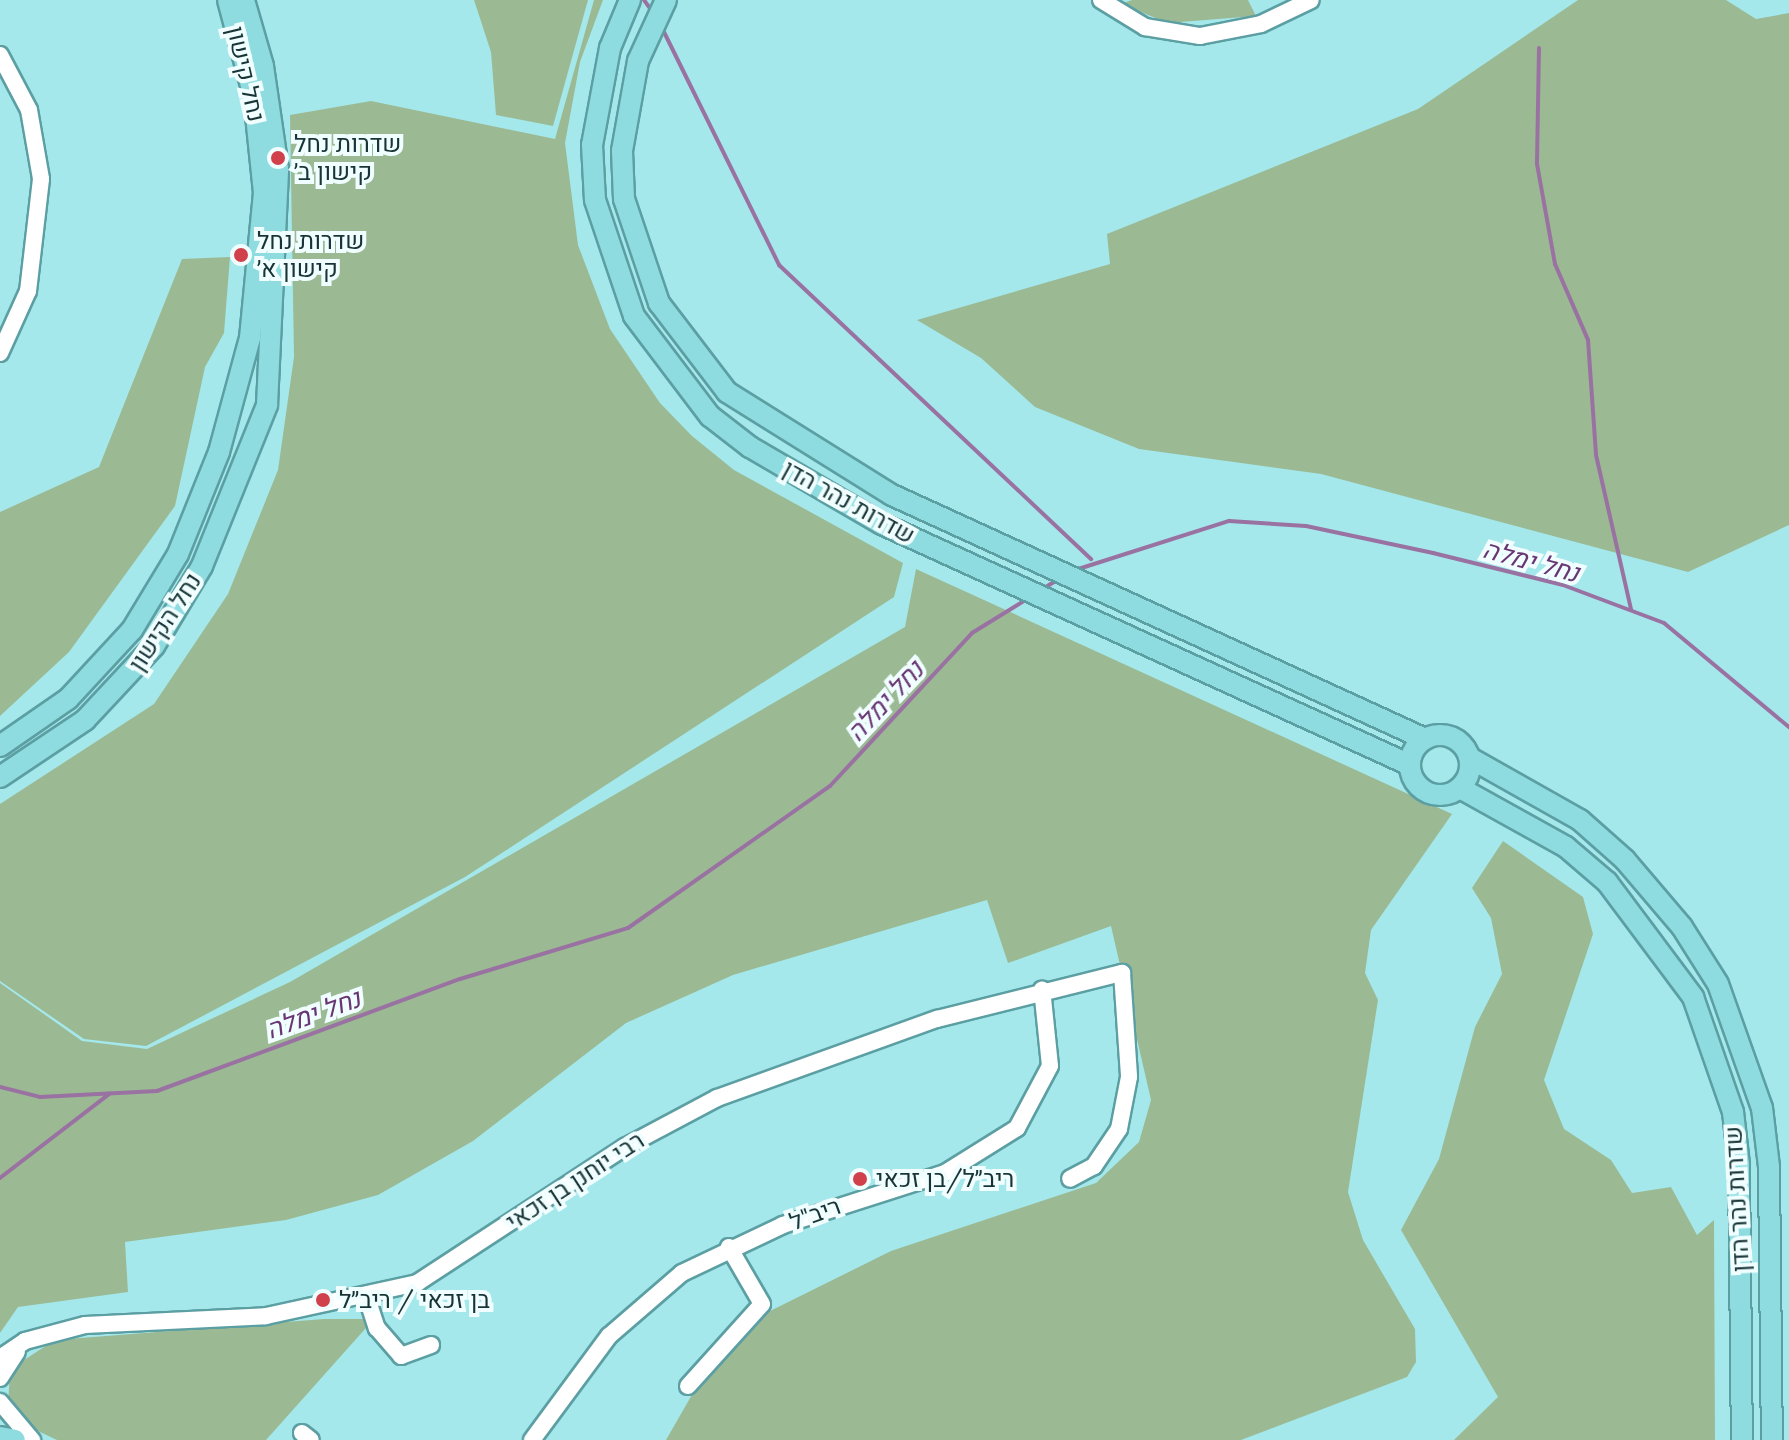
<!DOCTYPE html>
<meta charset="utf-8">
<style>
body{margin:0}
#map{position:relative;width:1789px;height:1440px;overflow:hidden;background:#a4e8ec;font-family:Lora,Heebo,serif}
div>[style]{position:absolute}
.green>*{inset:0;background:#9bba94}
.stream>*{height:4px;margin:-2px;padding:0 2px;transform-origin:2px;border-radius:2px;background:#9a72a2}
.roads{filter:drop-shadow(2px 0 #5c9fa3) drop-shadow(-2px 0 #5c9fa3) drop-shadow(0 2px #5c9fa3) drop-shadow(0 -2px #5c9fa3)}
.minor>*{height:16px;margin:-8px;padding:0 8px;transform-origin:8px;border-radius:8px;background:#fff}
.major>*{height:20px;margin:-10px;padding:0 10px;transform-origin:10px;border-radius:10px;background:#8edce0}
.major>.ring{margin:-10px;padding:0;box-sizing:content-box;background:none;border:20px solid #8edce0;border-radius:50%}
.dots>*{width:22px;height:22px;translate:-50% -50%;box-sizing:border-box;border:4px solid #f1feff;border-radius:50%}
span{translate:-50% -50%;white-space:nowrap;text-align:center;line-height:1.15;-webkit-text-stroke:8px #f1feff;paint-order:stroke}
.street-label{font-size:24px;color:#183436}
.poi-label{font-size:24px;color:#183436}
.left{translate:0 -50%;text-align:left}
.water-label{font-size:26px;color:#693674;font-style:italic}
</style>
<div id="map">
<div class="green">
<div style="clip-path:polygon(474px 0,588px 0,553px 126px,496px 115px,491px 52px)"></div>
<div style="clip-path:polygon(594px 0,603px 0,580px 62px,565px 143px,578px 245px,610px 329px,660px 403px,692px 436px,734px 470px,903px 563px,894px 597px,465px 877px,146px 1046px,84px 1039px,0 981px,0 804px,154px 704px,228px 594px,278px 470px,294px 357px,290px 115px,371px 101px,555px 139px)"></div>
<div style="clip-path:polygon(1132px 0,1248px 0,1256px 16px,1168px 23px,1121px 4px)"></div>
<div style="clip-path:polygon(1578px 0,1726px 0,1756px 19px,1789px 13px,1789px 525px,1688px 572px,1321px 474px,1139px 449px,1035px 407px,981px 358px,917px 320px,1110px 264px,1107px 234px,1418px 109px)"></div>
<div style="clip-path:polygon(230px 257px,224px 333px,205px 367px,175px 506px,69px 652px,0 716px,0 512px,99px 467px,182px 259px)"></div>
<div style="clip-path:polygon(916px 569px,1452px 814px,1371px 930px,1365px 973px,1378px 1000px,1348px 1192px,1363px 1240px,1415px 1329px,1416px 1362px,1407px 1377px,1241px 1440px,666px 1440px,705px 1372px,746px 1323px,891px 1251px,1096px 1183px,1139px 1142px,1151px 1100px,1111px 926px,1008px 963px,987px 900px,733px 975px,626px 1023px,473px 1141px,378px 1195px,286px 1220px,125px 1242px,128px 1292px,18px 1307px,0 1333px,0 983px,82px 1041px,147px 1049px,290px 982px,905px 627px)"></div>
<div style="clip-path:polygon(1503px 841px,1583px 897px,1593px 934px,1544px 1080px,1564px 1129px,1611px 1160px,1632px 1193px,1671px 1187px,1697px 1235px,1714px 1220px,1715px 1440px,1454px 1440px,1498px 1397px,1401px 1230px,1439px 1159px,1475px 1027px,1502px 974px,1491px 918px,1472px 888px)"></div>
<div style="clip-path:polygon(324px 1319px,374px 1319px,266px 1440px,57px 1440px,23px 1424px,8px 1407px,10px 1369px,55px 1340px)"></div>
</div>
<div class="stream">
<div style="left:644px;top:0;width:14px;rotate:54deg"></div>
<div style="left:661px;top:26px;width:267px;rotate:63.7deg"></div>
<div style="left:779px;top:265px;width:429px;rotate:43.3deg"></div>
<div style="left:1539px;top:48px;width:116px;rotate:91deg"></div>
<div style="left:1537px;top:164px;width:102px;rotate:79.8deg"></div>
<div style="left:1555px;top:264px;width:83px;rotate:66.5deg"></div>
<div style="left:1588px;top:340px;width:115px;rotate:86deg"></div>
<div style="left:1596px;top:455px;width:158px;rotate:77.2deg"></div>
<div style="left:1072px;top:571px;width:165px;rotate:-17.7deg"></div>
<div style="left:1229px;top:521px;width:77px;rotate:3.7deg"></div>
<div style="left:1306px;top:526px;width:130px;rotate:12deg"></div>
<div style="left:1433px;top:553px;width:134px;rotate:13.8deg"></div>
<div style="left:1563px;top:585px;width:108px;rotate:20.6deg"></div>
<div style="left:1664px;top:623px;width:163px;rotate:39.8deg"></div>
<div style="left:1041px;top:590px;width:19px;rotate:-32deg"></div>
<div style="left:0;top:1087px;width:41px;rotate:14deg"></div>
<div style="left:40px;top:1097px;width:117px;rotate:-2.9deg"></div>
<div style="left:157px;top:1091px;width:323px;rotate:-20.3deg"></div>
<div style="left:460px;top:979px;width:176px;rotate:-16.9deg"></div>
<div style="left:628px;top:928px;width:247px;rotate:-35.1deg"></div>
<div style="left:830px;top:786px;width:209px;rotate:-47.1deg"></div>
<div style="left:972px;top:633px;width:65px;rotate:-31.7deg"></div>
<div style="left:0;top:1178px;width:138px;rotate:-37.6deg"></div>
</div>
<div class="roads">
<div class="minor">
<div style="left:1101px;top:0;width:52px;rotate:31.5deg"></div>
<div style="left:1145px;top:27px;width:56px;rotate:9.3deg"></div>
<div style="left:1200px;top:36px;width:62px;rotate:-11.1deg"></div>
<div style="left:1261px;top:24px;width:55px;rotate:-25.6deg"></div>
<div style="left:0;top:55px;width:62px;rotate:62.2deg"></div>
<div style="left:29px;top:110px;width:70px;rotate:80.1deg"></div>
<div style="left:41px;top:179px;width:113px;rotate:96.6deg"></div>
<div style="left:28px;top:291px;width:68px;rotate:114.3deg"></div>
<div style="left:367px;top:1298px;width:32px;rotate:72deg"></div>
<div style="left:377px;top:1328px;width:37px;rotate:49deg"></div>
<div style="left:401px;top:1356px;width:32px;rotate:-20deg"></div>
<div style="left:0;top:1358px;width:30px;rotate:-34deg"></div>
<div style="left:25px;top:1341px;width:62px;rotate:-14.9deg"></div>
<div style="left:85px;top:1325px;width:181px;rotate:-2.8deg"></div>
<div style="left:266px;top:1316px;width:155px;rotate:-12.3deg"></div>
<div style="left:417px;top:1283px;width:249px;rotate:-33.2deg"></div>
<div style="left:625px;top:1147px;width:104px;rotate:-28deg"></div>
<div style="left:717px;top:1098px;width:234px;rotate:-19.8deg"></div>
<div style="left:937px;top:1019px;width:191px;rotate:-14deg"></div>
<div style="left:1122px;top:973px;width:104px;rotate:86.1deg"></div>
<div style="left:1129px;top:1077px;width:53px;rotate:100.9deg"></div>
<div style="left:1119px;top:1129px;width:45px;rotate:124deg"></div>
<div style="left:1094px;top:1166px;width:27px;rotate:152deg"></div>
<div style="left:0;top:1378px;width:31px;rotate:-57deg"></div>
<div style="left:688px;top:1386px;width:110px;rotate:-47.9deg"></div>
<div style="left:762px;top:1304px;width:66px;rotate:-120.1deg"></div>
<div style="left:0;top:1402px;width:50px;rotate:49.9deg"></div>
<div style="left:302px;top:1433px;width:11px;rotate:38deg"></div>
<div style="left:532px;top:1440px;width:129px;rotate:-53.5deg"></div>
<div style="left:609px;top:1336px;width:96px;rotate:-40.8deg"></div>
<div style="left:682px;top:1273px;width:112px;rotate:-25.4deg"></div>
<div style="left:783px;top:1225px;width:170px;rotate:-17.8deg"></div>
<div style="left:945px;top:1173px;width:85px;rotate:-32deg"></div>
<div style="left:1017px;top:1128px;width:70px;rotate:-62deg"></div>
<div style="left:1050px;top:1066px;width:77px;rotate:-95.9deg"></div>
</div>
<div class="major">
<div style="left:630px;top:0;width:52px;rotate:112.6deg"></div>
<div style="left:610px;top:48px;width:99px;rotate:100.5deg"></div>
<div style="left:592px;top:145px;width:55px;rotate:86.9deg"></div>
<div style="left:595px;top:200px;width:122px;rotate:71.4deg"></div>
<div style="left:634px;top:316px;width:126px;rotate:52.8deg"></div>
<div style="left:710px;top:416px;width:51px;rotate:37.8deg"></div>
<div style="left:750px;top:447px;width:153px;rotate:30.3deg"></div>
<div style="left:882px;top:524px;width:580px;rotate:24.53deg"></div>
<div style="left:666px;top:0;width:67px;rotate:114.7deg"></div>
<div style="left:638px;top:61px;width:91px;rotate:100.1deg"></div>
<div style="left:622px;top:151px;width:48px;rotate:87.6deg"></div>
<div style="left:624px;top:199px;width:110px;rotate:71.4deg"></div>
<div style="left:659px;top:303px;width:112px;rotate:52.6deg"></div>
<div style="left:727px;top:392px;width:195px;rotate:32deg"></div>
<div style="left:892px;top:495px;width:586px;rotate:24.6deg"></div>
<div class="ring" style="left:1410px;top:735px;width:40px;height:40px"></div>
<div style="left:0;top:746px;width:83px;rotate:-34.7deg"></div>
<div style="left:68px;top:699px;width:94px;rotate:-47.2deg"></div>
<div style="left:132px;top:630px;width:89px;rotate:-58.8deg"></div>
<div style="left:178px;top:554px;width:110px;rotate:-68.1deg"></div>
<div style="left:219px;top:452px;width:118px;rotate:-74.8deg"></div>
<div style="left:250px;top:338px;width:146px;rotate:-84.5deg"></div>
<div style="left:264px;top:193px;width:97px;rotate:-95.9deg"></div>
<div style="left:254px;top:97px;width:100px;rotate:-105deg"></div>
<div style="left:1470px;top:758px;width:126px;rotate:29.4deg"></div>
<div style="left:1580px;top:820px;width:60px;rotate:41.6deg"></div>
<div style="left:1625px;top:860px;width:88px;rotate:49.6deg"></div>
<div style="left:1682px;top:927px;width:67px;rotate:57.7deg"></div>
<div style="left:1718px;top:984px;width:132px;rotate:70.5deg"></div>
<div style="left:1762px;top:1108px;width:59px;rotate:83.2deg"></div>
<div style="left:1769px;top:1167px;width:273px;rotate:89.4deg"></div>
<div style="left:0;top:777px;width:102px;rotate:-33.8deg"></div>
<div style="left:85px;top:720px;width:101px;rotate:-47deg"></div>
<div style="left:154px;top:646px;width:93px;rotate:-59deg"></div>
<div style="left:202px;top:566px;width:174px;rotate:-68deg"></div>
<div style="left:267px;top:405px;width:236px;rotate:-87.3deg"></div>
<div style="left:278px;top:169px;width:104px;rotate:-98.3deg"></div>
<div style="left:263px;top:66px;width:69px;rotate:-106.1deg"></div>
<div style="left:1460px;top:788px;width:121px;rotate:29.1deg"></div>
<div style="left:1566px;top:847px;width:54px;rotate:40.5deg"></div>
<div style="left:1607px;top:882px;width:144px;rotate:53.2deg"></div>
<div style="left:1693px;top:997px;width:122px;rotate:70.8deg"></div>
<div style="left:1733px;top:1112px;width:53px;rotate:83.5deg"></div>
<div style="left:1739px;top:1165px;width:275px;rotate:89.4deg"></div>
<div style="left:0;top:1437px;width:15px;rotate:11deg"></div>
</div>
</div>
<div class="dots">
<div style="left:278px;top:158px;background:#d1414c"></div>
<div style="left:241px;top:255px;background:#d1414c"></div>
<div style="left:860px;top:1179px;background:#d1414c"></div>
<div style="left:323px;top:1300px;background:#d1414c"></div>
</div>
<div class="street-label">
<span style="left:246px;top:74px;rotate:77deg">נחל קישון</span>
<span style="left:849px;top:502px;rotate:29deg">שדרות נהר הדן</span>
<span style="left:165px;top:622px;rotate:-57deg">נחל הקישון</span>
<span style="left:575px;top:1181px;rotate:-33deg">רבי יוחנן בן זכאי</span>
<span style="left:1737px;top:1199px;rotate:-93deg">שדרות נהר הדן</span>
<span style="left:815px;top:1214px;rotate:-20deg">ריב"ל</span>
</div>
<div class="poi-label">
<span class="left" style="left:294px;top:158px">שדרות נחל<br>קישון ב׳</span>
<span class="left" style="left:257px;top:255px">שדרות נחל<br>קישון א׳</span>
<span class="left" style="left:876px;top:1179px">ריב״ל/בן זכאי</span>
<span class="left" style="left:339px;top:1300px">בן זכאי / ריב״ל</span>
</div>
<div class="water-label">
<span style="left:1531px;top:561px;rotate:15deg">נחל ימלה</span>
<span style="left:885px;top:701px;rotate:-47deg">נחל ימלה</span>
<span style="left:313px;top:1014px;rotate:-20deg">נחל ימלה</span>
</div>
</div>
